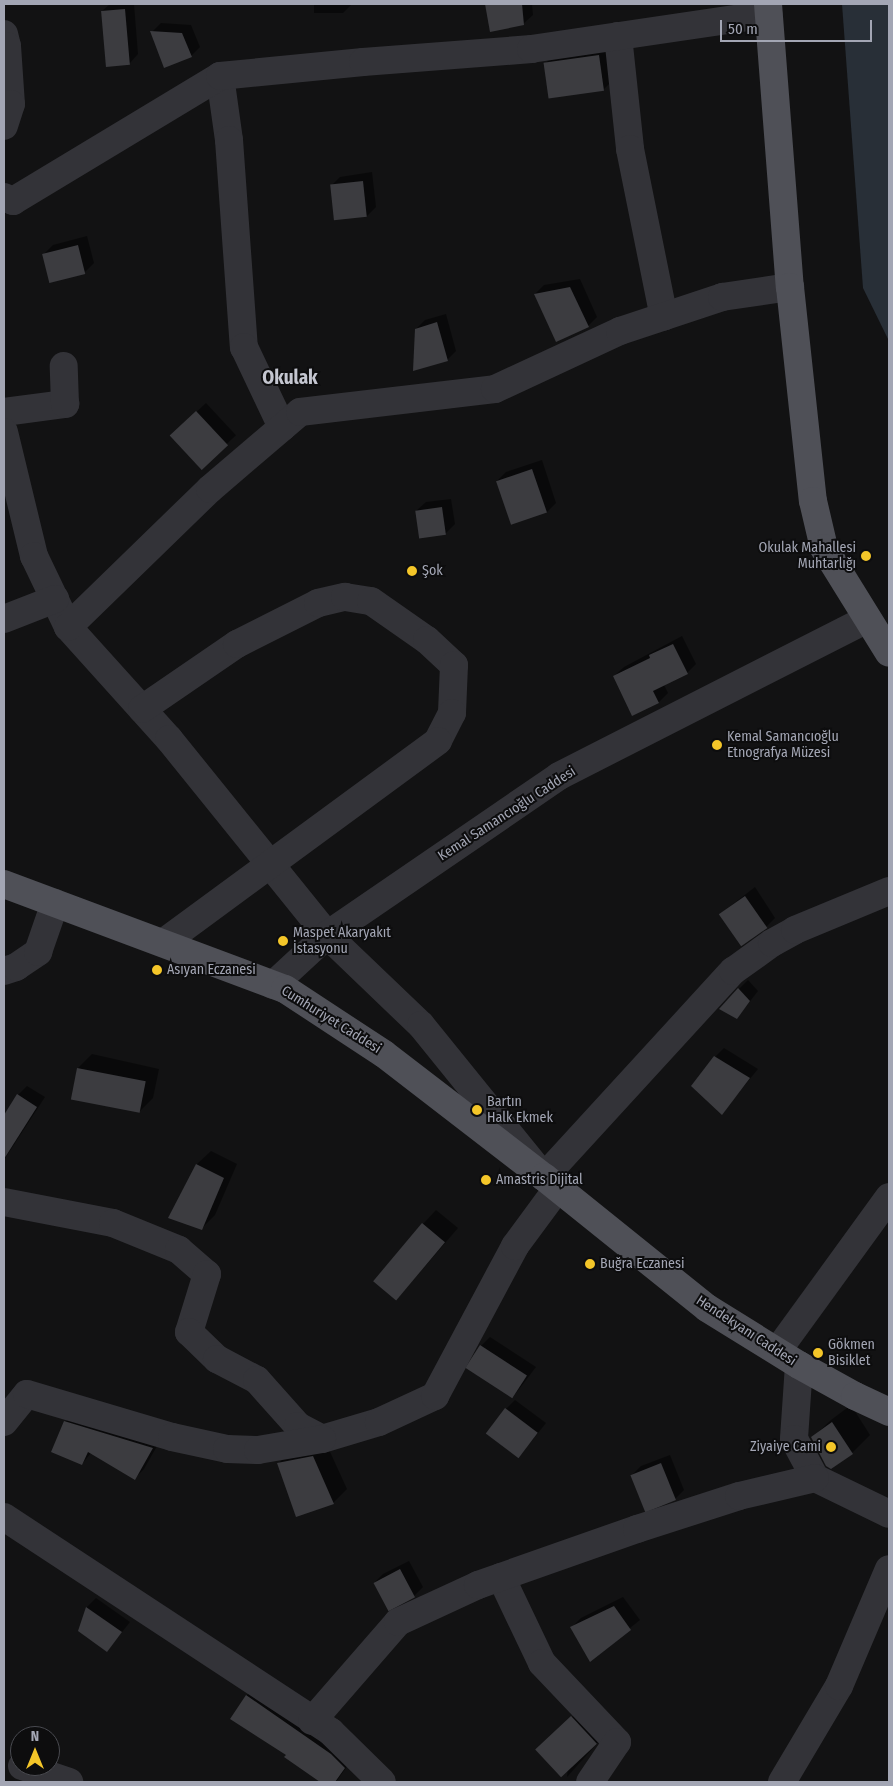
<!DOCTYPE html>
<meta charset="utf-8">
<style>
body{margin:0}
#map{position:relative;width:893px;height:1786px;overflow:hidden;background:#121213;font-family:"Fira Sans Condensed",sans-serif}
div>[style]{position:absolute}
.water>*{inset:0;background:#282f37}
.shadow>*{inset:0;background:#0007;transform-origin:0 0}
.building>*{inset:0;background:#3c3c40;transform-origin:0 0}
.minor>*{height:28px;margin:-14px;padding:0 14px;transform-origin:14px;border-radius:14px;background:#333338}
.major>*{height:28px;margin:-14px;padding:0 14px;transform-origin:14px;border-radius:14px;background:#4f5057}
.dots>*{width:14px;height:14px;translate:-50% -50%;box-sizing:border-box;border:2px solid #0d0d0e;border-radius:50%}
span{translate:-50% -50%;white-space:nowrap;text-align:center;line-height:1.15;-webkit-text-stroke:4px #0d0d0e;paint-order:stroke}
.poi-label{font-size:14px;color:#a3a6b4}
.right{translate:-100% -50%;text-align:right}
.left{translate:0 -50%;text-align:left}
.street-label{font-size:14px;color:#a3a6b4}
.district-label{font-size:19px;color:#c4c6d0;font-weight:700}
.frame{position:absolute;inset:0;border:5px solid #a3a6b4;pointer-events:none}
.north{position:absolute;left:10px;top:1726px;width:50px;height:50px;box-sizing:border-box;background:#0d0d0e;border:1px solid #494a50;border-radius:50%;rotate:0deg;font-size:14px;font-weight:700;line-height:20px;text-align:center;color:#a3a6b4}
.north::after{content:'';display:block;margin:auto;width:18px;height:22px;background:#f4c629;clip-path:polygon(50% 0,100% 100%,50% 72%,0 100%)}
.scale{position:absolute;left:720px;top:20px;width:152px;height:22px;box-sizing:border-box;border:2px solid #a3a6b4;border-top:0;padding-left:6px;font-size:15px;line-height:18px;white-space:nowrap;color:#a3a6b4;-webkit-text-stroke:4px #0d0d0e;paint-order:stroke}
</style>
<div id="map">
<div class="water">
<div style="clip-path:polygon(842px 4px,889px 4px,889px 341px,863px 288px)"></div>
</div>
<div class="shadow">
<div style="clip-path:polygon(110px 4px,134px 4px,138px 54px,129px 64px,102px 11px)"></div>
<div style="clip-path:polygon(314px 4px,352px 4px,343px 13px,314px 13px)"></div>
<div style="clip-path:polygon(486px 4px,532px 4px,533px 15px,523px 24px,491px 31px)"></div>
<div style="clip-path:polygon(161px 23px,191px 25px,200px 47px,191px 56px,152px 32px)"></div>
<div style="clip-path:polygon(612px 42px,617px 76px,603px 90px,546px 63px,559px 49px)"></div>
<div style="clip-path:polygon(372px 172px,376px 207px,367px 216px,331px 186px,340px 177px)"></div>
<div style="clip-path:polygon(87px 236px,94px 263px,85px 272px,44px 254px,53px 245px)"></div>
<div style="clip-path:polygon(580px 279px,597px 317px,588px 326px,535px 294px,544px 285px)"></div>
<div style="clip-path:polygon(446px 314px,456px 351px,447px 360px,416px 329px,425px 320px)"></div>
<div style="left:206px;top:403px;width:44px;height:47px;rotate:47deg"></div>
<div style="clip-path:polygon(542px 460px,556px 503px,547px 512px,511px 523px,497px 481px,506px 472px)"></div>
<div style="clip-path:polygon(451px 499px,455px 524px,446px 533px,420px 537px,416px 511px,426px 502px)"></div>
<div style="clip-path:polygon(682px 636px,696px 664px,687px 673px,664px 685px,668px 693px,659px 702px,633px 714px,614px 676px,624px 667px)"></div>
<div style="clip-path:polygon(755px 887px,775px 918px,766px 927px,720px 914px)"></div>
<div style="clip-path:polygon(748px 980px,758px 991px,737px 1018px,739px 989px)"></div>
<div style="clip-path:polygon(724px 1048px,758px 1069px,722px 1113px,715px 1057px)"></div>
<div style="clip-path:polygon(92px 1054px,159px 1069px,153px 1098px,139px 1112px,78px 1068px)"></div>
<div style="clip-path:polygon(27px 1086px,45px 1097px,4px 1160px,4px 1117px,18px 1095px)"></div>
<div style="clip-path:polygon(211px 1151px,237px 1164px,215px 1215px,201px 1229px,170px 1217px,197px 1164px)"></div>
<div style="clip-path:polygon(436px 1210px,458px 1228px,397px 1299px,423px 1224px)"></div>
<div style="clip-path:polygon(490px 1337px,536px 1367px,513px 1397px,481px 1346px)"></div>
<div style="clip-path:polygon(515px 1400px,546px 1423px,519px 1457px,506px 1409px)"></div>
<div style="clip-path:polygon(851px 1405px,870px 1435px,852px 1453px,812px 1438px,831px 1420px)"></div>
<div style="clip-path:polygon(75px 1413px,161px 1439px,144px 1469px,135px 1478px,91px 1453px,82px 1464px,65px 1422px)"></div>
<div style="clip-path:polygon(326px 1443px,347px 1489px,333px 1503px,279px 1463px,292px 1449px)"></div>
<div style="clip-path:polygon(670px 1455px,684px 1490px,675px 1499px,632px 1475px,641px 1466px)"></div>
<div style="clip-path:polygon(409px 1561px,423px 1587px,414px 1596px,374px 1583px,383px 1574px)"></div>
<div style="clip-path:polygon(623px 1597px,640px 1620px,590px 1660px,572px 1627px,581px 1618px)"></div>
<div style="clip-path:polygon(96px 1598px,130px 1622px,107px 1651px,80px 1631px,87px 1607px)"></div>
<div style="clip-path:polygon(256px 1686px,353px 1758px,336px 1782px,322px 1782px,286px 1757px,287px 1755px,232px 1719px,247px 1695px)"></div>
<div style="clip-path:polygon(586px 1704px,610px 1729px,567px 1777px,572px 1717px)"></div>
</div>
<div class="building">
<div style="clip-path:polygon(485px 4px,522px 4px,524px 25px,490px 32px)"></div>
<div style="left:125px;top:9px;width:56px;height:24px;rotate:85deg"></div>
<div style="clip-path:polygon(150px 31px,182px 33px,192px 57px,164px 68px)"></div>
<div style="left:599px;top:55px;width:36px;height:56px;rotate:82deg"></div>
<div style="left:363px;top:181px;width:36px;height:33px;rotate:84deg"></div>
<div style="left:78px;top:245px;width:30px;height:37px;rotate:76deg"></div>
<div style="clip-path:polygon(570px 287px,589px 327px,556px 342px,534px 294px)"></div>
<div style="clip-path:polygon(437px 322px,448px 361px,413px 371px,415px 329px)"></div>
<div style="left:196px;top:411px;width:47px;height:36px;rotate:47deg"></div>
<div style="left:532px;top:469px;width:46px;height:38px;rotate:71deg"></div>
<div style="left:442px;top:507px;width:28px;height:27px;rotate:82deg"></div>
<div style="clip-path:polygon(673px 644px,688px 674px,653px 691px,659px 703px,632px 716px,613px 676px,650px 658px,649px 655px)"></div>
<div style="left:745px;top:896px;width:39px;height:32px;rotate:55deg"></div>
<div style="clip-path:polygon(738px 988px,750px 1001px,737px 1019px,719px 1009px)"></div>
<div style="clip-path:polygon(714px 1056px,750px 1078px,722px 1115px,691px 1086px)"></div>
<div style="left:77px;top:1068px;width:70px;height:32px;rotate:11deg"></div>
<div style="clip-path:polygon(17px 1094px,37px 1107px,4px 1159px,4px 1115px)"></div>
<div style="clip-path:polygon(196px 1164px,224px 1178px,202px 1230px,168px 1218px)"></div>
<div style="left:422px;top:1223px;width:30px;height:76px;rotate:40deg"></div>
<div style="left:480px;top:1345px;width:56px;height:27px;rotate:33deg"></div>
<div style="left:505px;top:1408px;width:41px;height:32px;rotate:37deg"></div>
<div style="clip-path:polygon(64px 1421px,153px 1448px,135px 1480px,88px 1452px,82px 1465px,51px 1452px)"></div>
<div style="clip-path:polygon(832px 1422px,853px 1454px,831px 1469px,826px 1466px,811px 1437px)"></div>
<div style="clip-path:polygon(313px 1456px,334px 1504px,296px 1517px,277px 1463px)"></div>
<div style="left:661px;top:1463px;width:40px;height:33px;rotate:68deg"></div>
<div style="left:400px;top:1569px;width:32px;height:30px;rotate:62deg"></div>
<div style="clip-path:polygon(614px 1606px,631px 1630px,590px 1662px,570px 1627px)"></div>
<div style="clip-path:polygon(86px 1607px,122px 1632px,107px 1652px,78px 1631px)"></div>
<div style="clip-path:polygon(246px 1695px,331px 1754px,345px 1768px,335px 1782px,320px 1782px,284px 1757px,286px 1755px,230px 1719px)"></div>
<div style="left:571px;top:1716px;width:38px;height:49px;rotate:47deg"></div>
</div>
<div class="minor">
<div style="left:4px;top:34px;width:12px;rotate:76deg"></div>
<div style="left:7px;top:46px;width:58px;rotate:86.1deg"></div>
<div style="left:11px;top:104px;width:23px;rotate:108deg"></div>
<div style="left:618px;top:36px;width:114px;rotate:83.9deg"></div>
<div style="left:630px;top:149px;width:171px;rotate:78.6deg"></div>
<div style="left:220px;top:76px;width:65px;rotate:82deg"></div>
<div style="left:229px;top:140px;width:208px;rotate:85.9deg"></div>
<div style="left:244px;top:347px;width:89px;rotate:64.6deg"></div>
<div style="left:4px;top:197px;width:10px;rotate:24deg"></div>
<div style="left:13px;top:201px;width:242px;rotate:-31.1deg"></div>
<div style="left:220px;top:76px;width:144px;rotate:-5.6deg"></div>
<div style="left:363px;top:62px;width:169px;rotate:-4.4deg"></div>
<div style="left:531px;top:49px;width:240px;rotate:-8.4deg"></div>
<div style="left:4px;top:412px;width:62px;rotate:-7.5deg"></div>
<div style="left:65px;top:404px;width:38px;rotate:-92deg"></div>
<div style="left:4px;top:432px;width:128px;rotate:76.4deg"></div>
<div style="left:34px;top:556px;width:79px;rotate:64.4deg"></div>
<div style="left:68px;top:627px;width:151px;rotate:48deg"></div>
<div style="left:169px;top:739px;width:252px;rotate:51.1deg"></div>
<div style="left:327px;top:935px;width:130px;rotate:43.8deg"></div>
<div style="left:421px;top:1025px;width:196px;rotate:51deg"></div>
<div style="left:544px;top:1177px;width:280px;rotate:-47.5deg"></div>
<div style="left:733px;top:971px;width:48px;rotate:-35.7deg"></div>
<div style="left:772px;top:943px;width:26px;rotate:-29deg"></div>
<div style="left:795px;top:930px;width:102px;rotate:-22.5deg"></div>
<div style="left:4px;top:619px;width:55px;rotate:-21.4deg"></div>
<div style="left:68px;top:627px;width:198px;rotate:-44.2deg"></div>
<div style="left:210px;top:489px;width:118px;rotate:-40.5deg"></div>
<div style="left:300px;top:412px;width:196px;rotate:-6.7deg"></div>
<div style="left:495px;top:389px;width:138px;rotate:-24.9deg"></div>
<div style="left:620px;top:331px;width:108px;rotate:-18.4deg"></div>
<div style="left:722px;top:297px;width:69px;rotate:-8.4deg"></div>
<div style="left:142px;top:709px;width:115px;rotate:-34.4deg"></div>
<div style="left:237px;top:644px;width:91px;rotate:-26.8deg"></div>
<div style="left:318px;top:603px;width:28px;rotate:-13deg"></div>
<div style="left:345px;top:597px;width:26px;rotate:9deg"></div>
<div style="left:371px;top:601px;width:68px;rotate:34.9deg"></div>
<div style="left:427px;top:640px;width:37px;rotate:43deg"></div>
<div style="left:454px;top:665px;width:48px;rotate:92.4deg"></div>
<div style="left:452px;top:713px;width:31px;rotate:117deg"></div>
<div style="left:438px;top:741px;width:341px;rotate:143.7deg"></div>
<div style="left:4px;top:971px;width:13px;rotate:-18deg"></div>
<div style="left:16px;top:967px;width:27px;rotate:-34deg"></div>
<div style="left:38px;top:952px;width:52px;rotate:-70.9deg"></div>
<div style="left:273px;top:985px;width:74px;rotate:-42.8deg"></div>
<div style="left:327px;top:935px;width:281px;rotate:-34.4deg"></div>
<div style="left:559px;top:776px;width:346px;rotate:-27deg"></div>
<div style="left:4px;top:1202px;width:111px;rotate:10.9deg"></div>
<div style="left:113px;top:1223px;width:71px;rotate:22.2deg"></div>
<div style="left:179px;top:1250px;width:37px;rotate:41deg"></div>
<div style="left:207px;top:1274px;width:61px;rotate:107.2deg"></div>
<div style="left:189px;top:1332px;width:39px;rotate:44deg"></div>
<div style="left:217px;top:1359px;width:45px;rotate:27.7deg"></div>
<div style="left:257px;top:1380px;width:62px;rotate:48.3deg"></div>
<div style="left:298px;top:1426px;width:27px;rotate:28deg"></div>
<div style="left:322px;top:1439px;width:59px;rotate:-16.6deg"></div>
<div style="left:379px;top:1422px;width:62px;rotate:-24.9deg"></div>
<div style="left:435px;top:1396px;width:170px;rotate:-61.9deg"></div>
<div style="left:515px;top:1246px;width:71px;rotate:-53.6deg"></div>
<div style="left:778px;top:1350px;width:189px;rotate:-54deg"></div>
<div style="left:799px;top:1365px;width:74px;rotate:93.9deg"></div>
<div style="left:794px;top:1439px;width:44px;rotate:61.7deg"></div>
<div style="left:815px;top:1478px;width:82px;rotate:25.9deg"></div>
<div style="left:4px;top:1422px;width:36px;rotate:-51deg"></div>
<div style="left:27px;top:1394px;width:151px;rotate:16.5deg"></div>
<div style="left:172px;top:1437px;width:56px;rotate:12.3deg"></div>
<div style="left:227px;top:1449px;width:31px;rotate:2deg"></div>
<div style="left:258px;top:1450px;width:65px;rotate:-9.8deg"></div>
<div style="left:4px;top:1517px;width:391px;rotate:33.3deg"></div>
<div style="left:331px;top:1732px;width:71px;rotate:44.4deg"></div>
<div style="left:501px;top:1577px;width:95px;rotate:64.5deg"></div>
<div style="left:542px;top:1663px;width:109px;rotate:46.5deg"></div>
<div style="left:617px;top:1742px;width:48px;rotate:124deg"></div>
<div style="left:312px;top:1721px;width:131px;rotate:-49deg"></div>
<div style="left:398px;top:1622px;width:88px;rotate:-24.8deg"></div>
<div style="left:478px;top:1585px;width:169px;rotate:-19.4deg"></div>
<div style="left:637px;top:1529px;width:107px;rotate:-17.9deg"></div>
<div style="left:739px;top:1496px;width:78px;rotate:-13.3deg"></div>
<div style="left:22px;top:1766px;width:50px;rotate:18.8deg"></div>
<div style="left:782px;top:1782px;width:112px;rotate:-59.3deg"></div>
<div style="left:839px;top:1686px;width:127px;rotate:-66.9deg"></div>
</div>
<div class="major">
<div style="left:768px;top:4px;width:284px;rotate:85.6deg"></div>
<div style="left:790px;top:287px;width:215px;rotate:83.9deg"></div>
<div style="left:813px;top:501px;width:48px;rotate:76.8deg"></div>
<div style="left:824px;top:548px;width:123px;rotate:58.2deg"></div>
<div style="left:4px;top:884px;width:300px;rotate:20.5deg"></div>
<div style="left:285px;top:989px;width:118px;rotate:33.3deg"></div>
<div style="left:384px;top:1054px;width:202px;rotate:37.6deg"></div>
<div style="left:544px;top:1177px;width:209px;rotate:38.8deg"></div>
<div style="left:707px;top:1308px;width:108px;rotate:31.8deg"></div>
<div style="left:799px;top:1365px;width:64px;rotate:29deg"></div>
<div style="left:855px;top:1396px;width:38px;rotate:25deg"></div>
</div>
<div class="dots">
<div style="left:866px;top:556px;background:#f4c629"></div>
<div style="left:412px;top:571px;background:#f4c629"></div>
<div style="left:717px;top:745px;background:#f4c629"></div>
<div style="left:283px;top:941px;background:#f4c629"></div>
<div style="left:157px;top:970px;background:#f4c629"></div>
<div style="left:477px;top:1110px;background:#f4c629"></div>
<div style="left:486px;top:1180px;background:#f4c629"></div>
<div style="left:590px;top:1264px;background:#f4c629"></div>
<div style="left:818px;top:1353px;background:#f4c629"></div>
<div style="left:831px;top:1447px;background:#f4c629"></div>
</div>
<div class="poi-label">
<span class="right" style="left:856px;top:556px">Okulak Mahallesi<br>Muhtarlığı</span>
<span class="left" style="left:422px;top:571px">Şok</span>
<span class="left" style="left:727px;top:745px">Kemal Samancıoğlu<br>Etnografya Müzesi</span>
<span class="left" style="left:293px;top:941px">Maspet Akaryakıt<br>İstasyonu</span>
<span class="left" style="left:167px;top:970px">Asıyan Eczanesi</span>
<span class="left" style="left:487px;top:1110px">Bartın<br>Halk Ekmek</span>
<span class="left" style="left:496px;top:1180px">Amastris Dijital</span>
<span class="left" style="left:600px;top:1264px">Buğra Eczanesi</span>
<span class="left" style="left:828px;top:1353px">Gökmen<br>Bisiklet</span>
<span class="right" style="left:821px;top:1447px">Ziyaiye Cami</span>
</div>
<div class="street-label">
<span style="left:507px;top:814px;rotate:-33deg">Kemal Samancıoğlu Caddesi</span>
<span style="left:331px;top:1020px;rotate:32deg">Cumhuriyet Caddesi</span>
<span style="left:746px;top:1331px;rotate:33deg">Hendekyanı Caddesi</span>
</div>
<div class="district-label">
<span style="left:290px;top:378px">Okulak</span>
</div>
<div class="frame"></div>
<div class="north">N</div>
<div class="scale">50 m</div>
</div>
